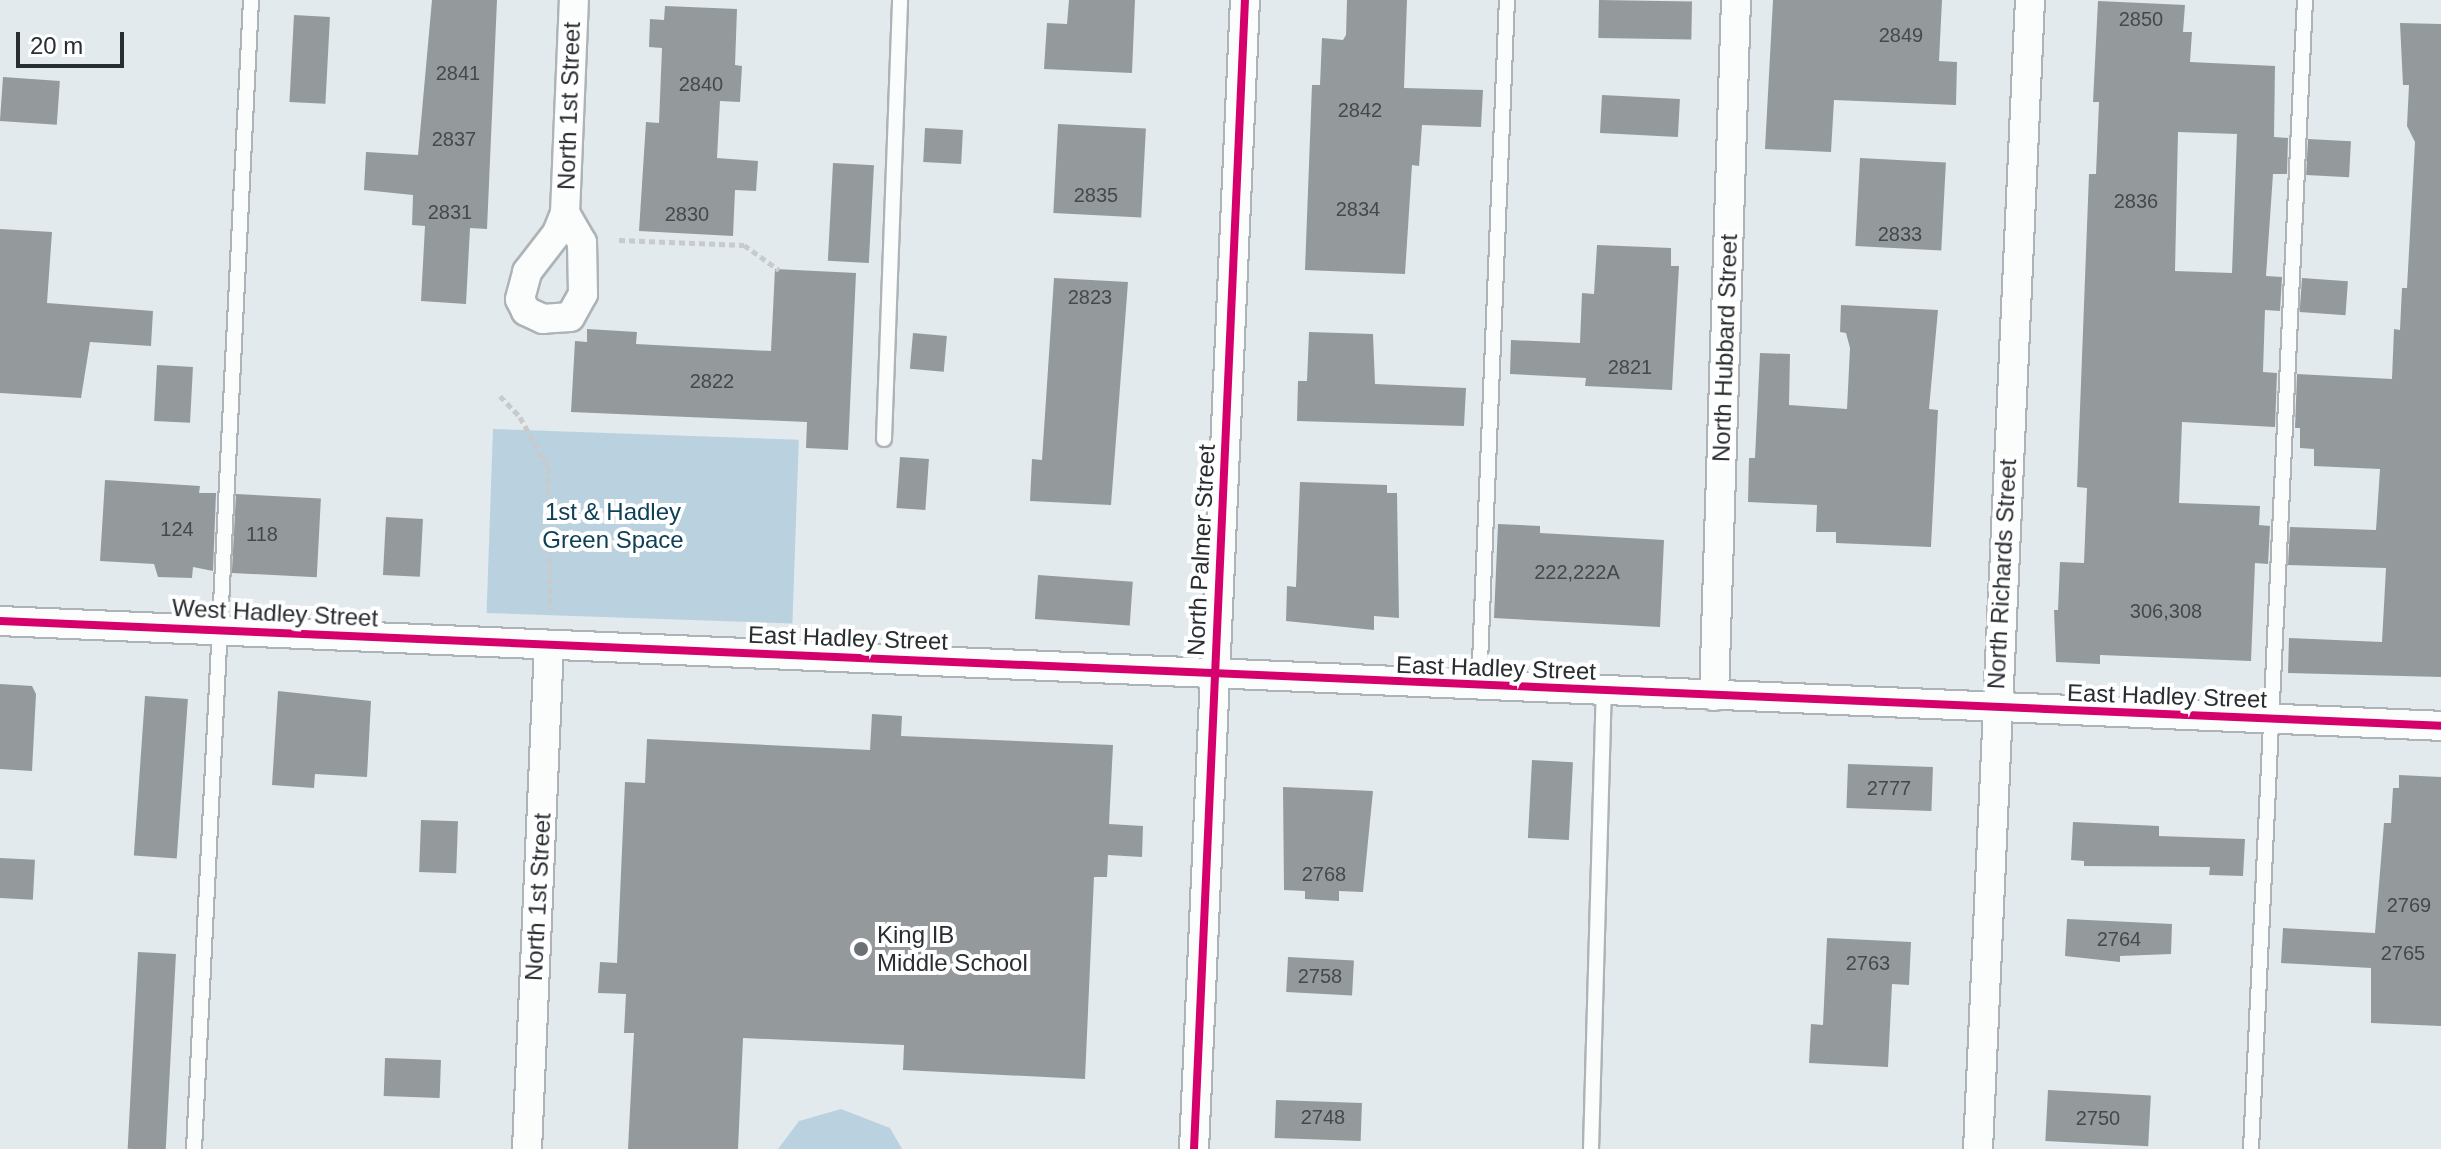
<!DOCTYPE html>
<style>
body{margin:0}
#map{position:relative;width:2441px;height:1149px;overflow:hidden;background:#e2eaee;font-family:Helvetica,sans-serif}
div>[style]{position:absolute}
.green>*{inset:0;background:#bad2df;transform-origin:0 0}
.building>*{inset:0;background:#949a9c;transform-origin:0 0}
.path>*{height:5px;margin-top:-2.5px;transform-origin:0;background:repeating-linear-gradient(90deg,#c8cacc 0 6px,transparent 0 10px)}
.roads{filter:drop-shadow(2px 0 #adb3b6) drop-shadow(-2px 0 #adb3b6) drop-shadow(0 2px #adb3b6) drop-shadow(0 -2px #adb3b6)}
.lane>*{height:14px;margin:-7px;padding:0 7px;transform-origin:7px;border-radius:7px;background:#fbfcfc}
.street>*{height:28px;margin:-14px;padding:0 14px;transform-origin:14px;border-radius:14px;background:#fbfcfc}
.cycleway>*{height:8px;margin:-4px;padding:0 4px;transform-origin:4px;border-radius:4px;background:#d6006c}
.dots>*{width:22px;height:22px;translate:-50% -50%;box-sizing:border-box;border:4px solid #fff;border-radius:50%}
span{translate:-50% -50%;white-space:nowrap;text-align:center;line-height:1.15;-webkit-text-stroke:8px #fff;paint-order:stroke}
.number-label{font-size:20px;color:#44494c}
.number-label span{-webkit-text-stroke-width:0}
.street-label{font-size:24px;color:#292e31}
.park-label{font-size:24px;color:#0e4058}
.poi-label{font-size:24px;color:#292e31}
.left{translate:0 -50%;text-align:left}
.scale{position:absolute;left:16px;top:32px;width:108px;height:36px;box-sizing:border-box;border:4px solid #292e31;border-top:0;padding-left:10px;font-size:24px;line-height:28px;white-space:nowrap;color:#292e31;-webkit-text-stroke:6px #fff;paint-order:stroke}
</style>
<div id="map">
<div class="green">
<div style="left:493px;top:429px;width:306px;height:184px;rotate:2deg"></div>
<div style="clip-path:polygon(841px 1109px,890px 1128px,902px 1149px,778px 1149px,799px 1121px)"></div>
</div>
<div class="building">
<div style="clip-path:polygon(432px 0,497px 0,487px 229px,470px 228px,466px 304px,421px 301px,425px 226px,412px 225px,413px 195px,364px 190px,366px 152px,418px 155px)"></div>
<div style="clip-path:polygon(1069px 0,1135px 0,1132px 73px,1044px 69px,1047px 23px,1067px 24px)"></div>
<div style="clip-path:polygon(1347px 0,1407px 0,1404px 88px,1483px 90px,1481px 127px,1422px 125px,1419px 166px,1412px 165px,1405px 274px,1305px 270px,1312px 85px,1320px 85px,1322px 38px,1343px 40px,1346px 35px)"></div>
<div style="left:1599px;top:0;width:93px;height:38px;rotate:1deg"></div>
<div style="clip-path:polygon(1773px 0,1942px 0,1939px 61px,1957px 62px,1956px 105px,1834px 100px,1831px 152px,1765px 149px)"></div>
<div style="clip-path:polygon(evenodd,2098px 1px,2185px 5px,2183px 32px,2192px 32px,2190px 62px,2275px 66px,2274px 137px,2288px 138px,2287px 174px,2273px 174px,2266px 276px,2282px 277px,2280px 311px,2265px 310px,2263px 372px,2277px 373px,2275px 427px,2182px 422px,2179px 503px,2260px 506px,2259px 525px,2270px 526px,2268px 564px,2255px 563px,2251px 661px,2100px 655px,2100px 664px,2056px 662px,2054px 610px,2058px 610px,2060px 562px,2084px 563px,2087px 488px,2077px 487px,2089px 174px,2096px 174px,2099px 102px,2093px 102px,2098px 1px,2178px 132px,2237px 134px,2232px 273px,2175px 271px,2178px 132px)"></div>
<div style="clip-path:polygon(665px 6px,737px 9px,735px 65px,742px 66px,740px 102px,720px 101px,717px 158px,758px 161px,756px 191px,735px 190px,733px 236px,639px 231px,646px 122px,659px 123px,662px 48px,649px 47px,650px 19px,664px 20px)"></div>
<div style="left:294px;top:15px;width:36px;height:87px;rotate:3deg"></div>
<div style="clip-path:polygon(2400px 23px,2441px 24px,2441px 677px,2288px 673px,2289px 638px,2382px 642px,2386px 568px,2288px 565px,2290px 527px,2376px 530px,2380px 469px,2314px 466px,2314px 449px,2300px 448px,2300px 428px,2295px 428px,2297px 374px,2392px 379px,2394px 329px,2400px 330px,2402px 288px,2407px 288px,2415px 142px,2407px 126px,2409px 85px,2403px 85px)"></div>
<div style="left:3px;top:77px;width:57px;height:44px;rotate:4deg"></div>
<div style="left:1602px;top:95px;width:78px;height:38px;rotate:3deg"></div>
<div style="left:1058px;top:124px;width:88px;height:89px;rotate:3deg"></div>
<div style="left:925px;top:128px;width:38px;height:34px;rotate:3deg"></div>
<div style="left:2308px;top:139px;width:43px;height:36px;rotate:3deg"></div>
<div style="left:1860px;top:158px;width:86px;height:88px;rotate:3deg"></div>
<div style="left:833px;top:163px;width:41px;height:98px;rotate:3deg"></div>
<div style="clip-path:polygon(0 229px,52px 232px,47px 303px,153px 311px,151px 346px,90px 342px,81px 398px,0 393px)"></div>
<div style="clip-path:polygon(1597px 245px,1671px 248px,1671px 266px,1679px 266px,1672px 390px,1585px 386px,1586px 378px,1510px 374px,1511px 340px,1580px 343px,1582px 293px,1594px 294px)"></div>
<div style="clip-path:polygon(775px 269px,856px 273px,848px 450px,806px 448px,807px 422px,571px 412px,575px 341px,587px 342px,587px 329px,637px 332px,636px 344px,771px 351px)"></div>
<div style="clip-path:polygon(1054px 278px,1128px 282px,1111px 505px,1030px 501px,1032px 459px,1042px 460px)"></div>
<div style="left:2302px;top:278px;width:46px;height:34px;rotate:4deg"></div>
<div style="clip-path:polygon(1841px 305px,1938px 310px,1929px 409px,1938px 410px,1931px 547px,1836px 543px,1836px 532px,1816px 532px,1817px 505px,1748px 502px,1749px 458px,1755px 458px,1760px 353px,1790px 354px,1789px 405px,1847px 409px,1850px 348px,1846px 333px,1840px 332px)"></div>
<div style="clip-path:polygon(1309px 332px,1373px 334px,1375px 384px,1466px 388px,1464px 426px,1297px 421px,1298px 381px,1307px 381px)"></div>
<div style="left:913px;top:333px;width:34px;height:36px;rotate:5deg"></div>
<div style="left:157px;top:365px;width:36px;height:56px;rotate:3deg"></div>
<div style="left:900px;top:457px;width:29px;height:51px;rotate:4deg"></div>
<div style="clip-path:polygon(105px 480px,200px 486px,199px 493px,216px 493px,213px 571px,193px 567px,192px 578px,158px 577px,154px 564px,100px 561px)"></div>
<div style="clip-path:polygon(1300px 482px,1387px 485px,1387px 493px,1397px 493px,1399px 618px,1374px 616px,1374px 630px,1286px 621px,1287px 586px,1296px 587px)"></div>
<div style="left:236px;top:494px;width:85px;height:79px;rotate:3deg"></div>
<div style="left:386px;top:517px;width:37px;height:58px;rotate:3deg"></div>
<div style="clip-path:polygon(1498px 524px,1540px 526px,1540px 533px,1664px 540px,1660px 627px,1494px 618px)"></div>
<div style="left:1038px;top:575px;width:95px;height:44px;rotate:4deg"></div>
<div style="clip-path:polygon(0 684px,32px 686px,36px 694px,32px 771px,0 769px)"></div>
<div style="clip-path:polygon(278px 691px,371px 701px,367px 777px,315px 774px,314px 788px,272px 785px)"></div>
<div style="left:145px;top:696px;width:43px;height:160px;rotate:4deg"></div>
<div style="clip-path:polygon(872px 714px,902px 716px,901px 736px,1113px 745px,1109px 824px,1143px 826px,1142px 857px,1108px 855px,1107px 877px,1094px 877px,1085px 1079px,903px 1070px,904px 1045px,743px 1038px,738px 1149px,628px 1149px,634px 1033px,624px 1033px,626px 994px,598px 993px,600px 962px,617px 963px,625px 782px,645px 783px,647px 739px,870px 750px)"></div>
<div style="left:1532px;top:760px;width:41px;height:78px;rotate:3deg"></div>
<div style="left:1848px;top:764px;width:85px;height:44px;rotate:2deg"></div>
<div style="clip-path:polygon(2399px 775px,2441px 777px,2441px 1026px,2371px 1023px,2371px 968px,2281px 963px,2283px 928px,2375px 933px,2384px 823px,2391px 823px,2393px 788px,2399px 788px)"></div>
<div style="clip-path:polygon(1283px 787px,1373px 791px,1363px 892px,1339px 891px,1339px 901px,1305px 899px,1305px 891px,1284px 890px)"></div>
<div style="left:421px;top:820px;width:37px;height:52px;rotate:2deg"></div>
<div style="clip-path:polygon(2073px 822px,2159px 826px,2159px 836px,2245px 839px,2243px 876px,2209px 875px,2210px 867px,2084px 866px,2084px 861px,2071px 860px)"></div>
<div style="left:0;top:858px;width:35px;height:40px;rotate:3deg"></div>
<div style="clip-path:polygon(2067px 919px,2172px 924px,2171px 954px,2120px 956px,2120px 962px,2065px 956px)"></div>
<div style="clip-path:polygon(1827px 938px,1911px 942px,1909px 985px,1892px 984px,1888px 1067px,1809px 1063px,1811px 1024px,1823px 1025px)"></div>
<div style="left:138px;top:952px;width:38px;height:197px;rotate:3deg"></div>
<div style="left:1288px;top:957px;width:66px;height:35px;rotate:3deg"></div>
<div style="left:385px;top:1058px;width:56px;height:38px;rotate:2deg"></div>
<div style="left:2048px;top:1090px;width:103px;height:51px;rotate:3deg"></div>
<div style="left:1276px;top:1100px;width:86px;height:38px;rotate:2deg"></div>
</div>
<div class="path">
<div style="left:619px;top:240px;width:125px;rotate:2.3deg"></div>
<div style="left:744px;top:245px;width:43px;rotate:35.5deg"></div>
<div style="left:500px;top:396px;width:29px;rotate:46deg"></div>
<div style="left:520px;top:417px;width:58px;rotate:61.2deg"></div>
<div style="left:548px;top:468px;width:142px;rotate:89.2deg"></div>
</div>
<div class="roads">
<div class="lane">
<div style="left:884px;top:439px;width:439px;rotate:-87.9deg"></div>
<div style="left:1479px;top:687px;width:688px;rotate:-87.67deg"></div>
<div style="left:194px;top:1149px;width:1150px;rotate:-87.16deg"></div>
<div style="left:1591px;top:1149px;width:457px;rotate:-88.4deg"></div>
<div style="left:2251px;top:1149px;width:1150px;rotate:-87.31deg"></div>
</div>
<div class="street">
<div style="left:565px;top:213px;width:34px;rotate:60deg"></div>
<div style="left:582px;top:242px;width:52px;rotate:88.9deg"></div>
<div style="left:583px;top:294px;width:26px;rotate:119deg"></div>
<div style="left:570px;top:317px;width:27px;rotate:176deg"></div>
<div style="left:543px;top:319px;width:19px;rotate:-155deg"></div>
<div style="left:526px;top:311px;width:13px;rotate:-117deg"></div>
<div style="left:520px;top:299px;width:28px;rotate:-75deg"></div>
<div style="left:527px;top:272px;width:49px;rotate:-52.4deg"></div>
<div style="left:557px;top:233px;width:22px;rotate:-68deg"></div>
<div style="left:565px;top:213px;width:213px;rotate:-87.6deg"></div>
<div style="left:0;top:621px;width:2443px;rotate:2.46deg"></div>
<div style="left:1714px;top:696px;width:696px;rotate:-88.19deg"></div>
<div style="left:527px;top:1149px;width:503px;rotate:-87.5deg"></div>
<div style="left:1194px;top:1149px;width:1150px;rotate:-87.46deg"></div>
<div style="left:1978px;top:1149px;width:1150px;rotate:-87.41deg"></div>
</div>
</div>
<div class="cycleway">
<div style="left:0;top:621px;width:2443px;rotate:2.46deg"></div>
<div style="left:1194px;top:1149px;width:1150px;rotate:-87.46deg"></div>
</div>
<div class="dots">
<div style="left:861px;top:949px;background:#6a7073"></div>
</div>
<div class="number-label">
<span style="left:2141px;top:19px">2850</span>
<span style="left:1901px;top:35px">2849</span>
<span style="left:458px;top:73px">2841</span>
<span style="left:701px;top:84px">2840</span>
<span style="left:1360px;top:110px">2842</span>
<span style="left:454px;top:139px">2837</span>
<span style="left:1096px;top:195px">2835</span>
<span style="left:2136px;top:201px">2836</span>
<span style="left:1358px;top:209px">2834</span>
<span style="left:450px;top:212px">2831</span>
<span style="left:687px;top:214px">2830</span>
<span style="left:1900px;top:234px">2833</span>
<span style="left:1090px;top:297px">2823</span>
<span style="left:1630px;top:367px">2821</span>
<span style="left:712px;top:381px">2822</span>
<span style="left:177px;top:529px">124</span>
<span style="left:262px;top:534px">118</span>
<span style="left:1577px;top:572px">222,222A</span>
<span style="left:2166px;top:611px">306,308</span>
<span style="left:1889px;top:788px">2777</span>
<span style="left:1324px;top:874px">2768</span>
<span style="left:2409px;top:905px">2769</span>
<span style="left:2119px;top:939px">2764</span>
<span style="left:2403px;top:953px">2765</span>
<span style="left:1868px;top:963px">2763</span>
<span style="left:1320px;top:976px">2758</span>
<span style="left:1323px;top:1117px">2748</span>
<span style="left:2098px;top:1118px">2750</span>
</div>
<div class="street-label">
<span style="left:569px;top:106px;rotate:-88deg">North 1st Street</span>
<span style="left:1725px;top:348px;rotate:-88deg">North Hubbard Street</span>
<span style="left:1201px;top:550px;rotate:-87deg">North Palmer Street</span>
<span style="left:2002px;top:574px;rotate:-87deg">North Richards Street</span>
<span style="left:275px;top:613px;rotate:3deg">West Hadley Street</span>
<span style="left:848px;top:638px;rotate:2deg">East Hadley Street</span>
<span style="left:1496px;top:668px;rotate:2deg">East Hadley Street</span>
<span style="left:2167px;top:696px;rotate:2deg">East Hadley Street</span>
<span style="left:538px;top:897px;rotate:-87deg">North 1st Street</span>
</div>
<div class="park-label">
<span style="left:613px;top:526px">1st &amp; Hadley<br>Green Space</span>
</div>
<div class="poi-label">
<span class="left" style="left:877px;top:949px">King IB<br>Middle School</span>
</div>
<div class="scale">20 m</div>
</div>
